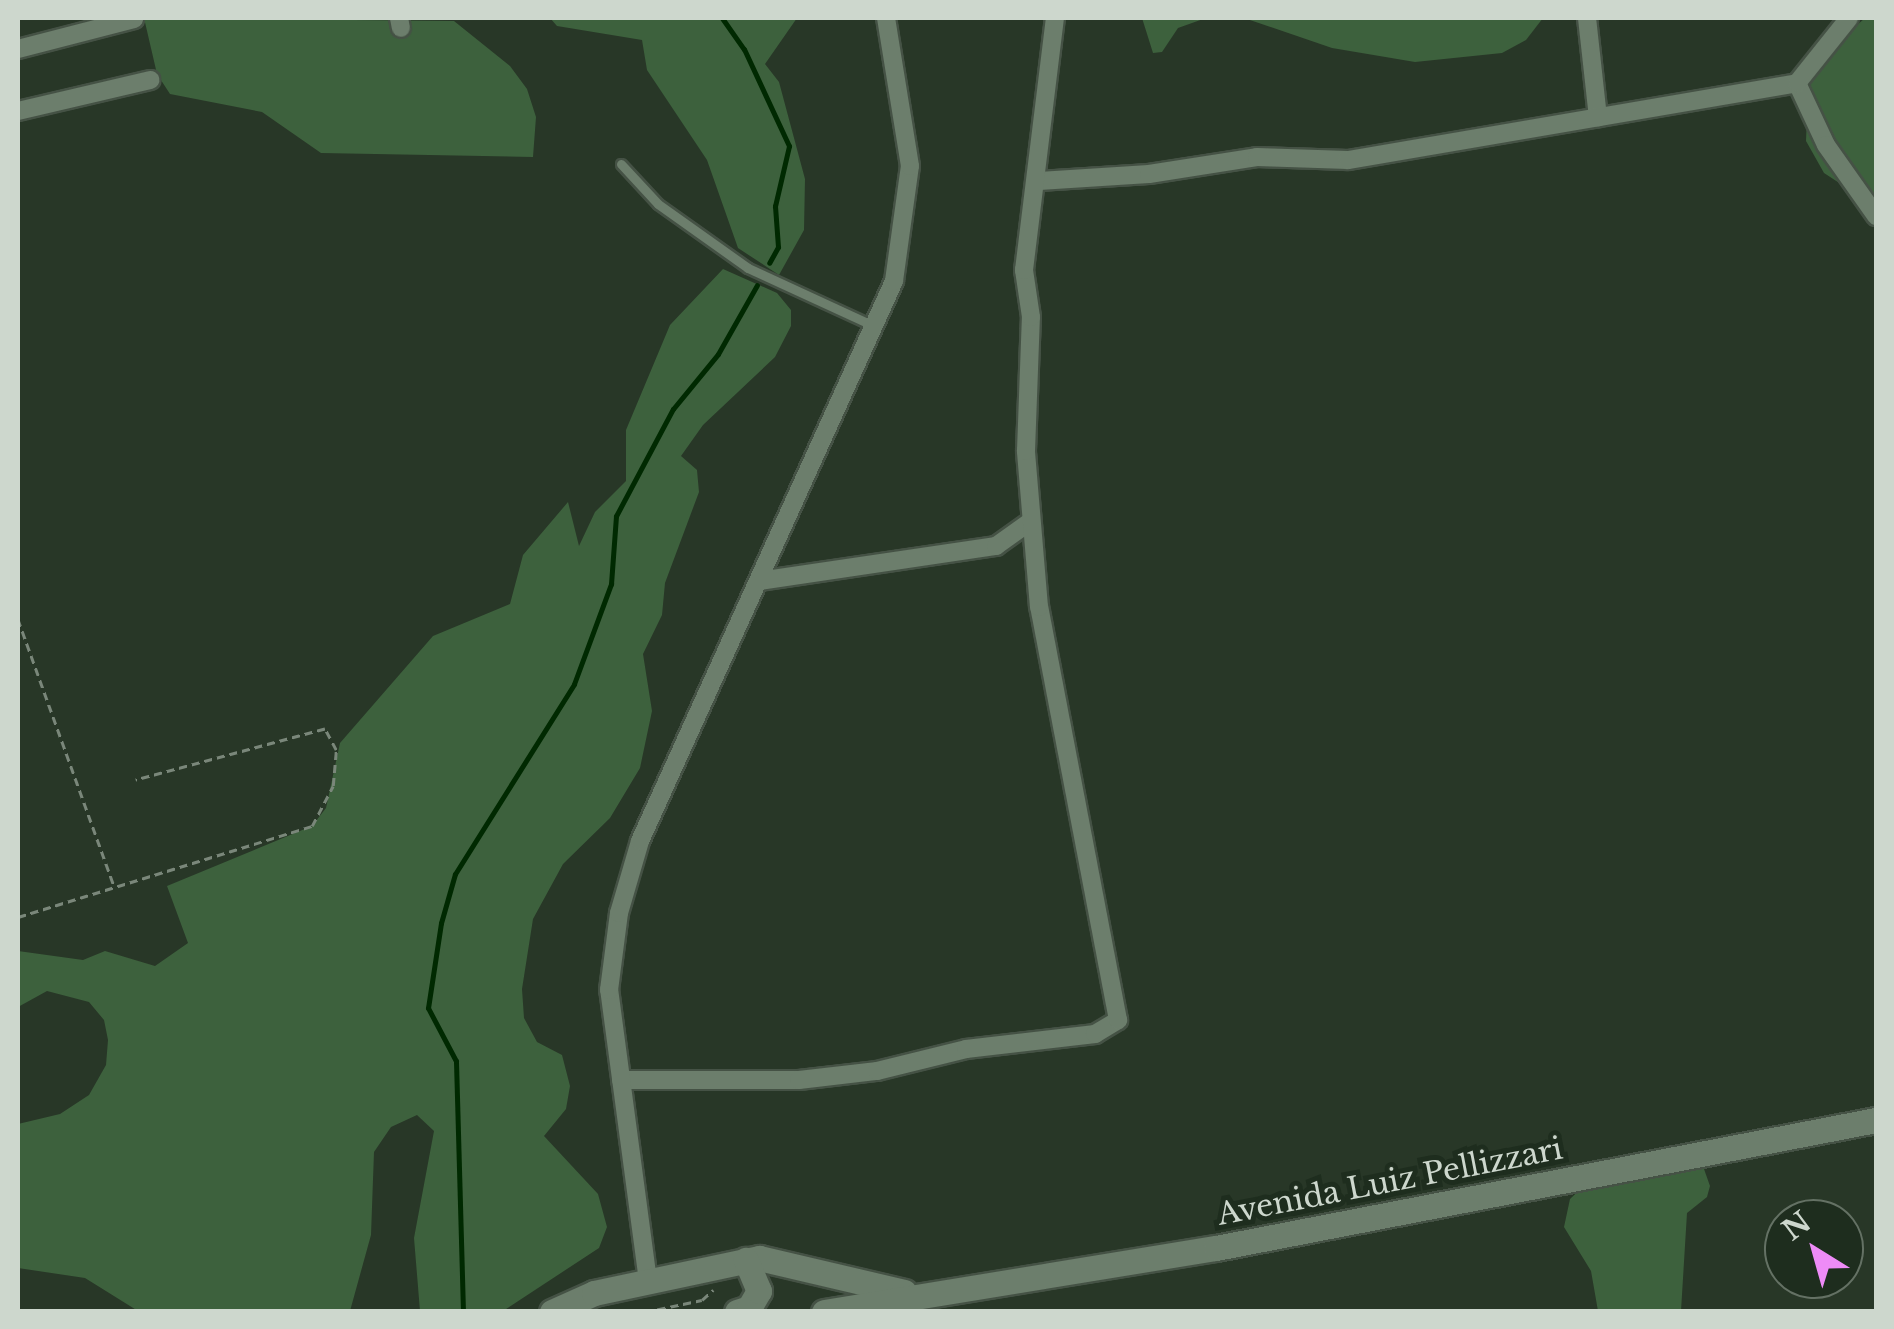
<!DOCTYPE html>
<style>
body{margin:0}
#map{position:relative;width:1894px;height:1329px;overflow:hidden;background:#283727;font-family:"Libre Baskerville",serif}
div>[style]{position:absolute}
.green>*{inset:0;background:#3d613d}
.stream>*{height:5px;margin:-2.5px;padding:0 2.5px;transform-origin:2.5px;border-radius:2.5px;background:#002901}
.path>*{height:2.5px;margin-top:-1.25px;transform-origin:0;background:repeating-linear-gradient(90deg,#7a877a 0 8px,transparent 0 13px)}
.roads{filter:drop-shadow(2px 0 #455245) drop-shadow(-2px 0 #455245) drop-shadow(0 2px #455245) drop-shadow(0 -2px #455245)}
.service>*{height:9px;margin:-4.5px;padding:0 4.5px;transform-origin:4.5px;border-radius:4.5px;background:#6c7e6c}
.minor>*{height:18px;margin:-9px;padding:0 9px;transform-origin:9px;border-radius:9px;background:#6c7e6c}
.secondary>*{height:25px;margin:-12.5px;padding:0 12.5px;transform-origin:12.5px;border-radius:12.5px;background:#6c7e6c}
span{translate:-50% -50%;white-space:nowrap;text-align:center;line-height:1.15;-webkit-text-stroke:10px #1e2d1e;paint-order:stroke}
.street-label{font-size:30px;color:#cdd7cd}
.frame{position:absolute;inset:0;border:20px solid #cdd7cd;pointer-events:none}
.north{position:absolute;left:1764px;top:1199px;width:100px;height:100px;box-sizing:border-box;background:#1e2d1e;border:2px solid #647164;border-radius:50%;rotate:323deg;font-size:28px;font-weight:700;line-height:40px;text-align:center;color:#cdd7cd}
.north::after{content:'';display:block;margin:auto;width:35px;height:45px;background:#ee8bf7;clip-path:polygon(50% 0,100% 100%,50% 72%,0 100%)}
</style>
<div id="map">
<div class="green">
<div style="clip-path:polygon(144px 18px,454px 21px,510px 66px,527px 89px,536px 117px,533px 157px,321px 153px,262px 112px,170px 94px,157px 74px)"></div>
<div style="clip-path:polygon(550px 18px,797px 18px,765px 64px,779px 82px,805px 179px,804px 230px,779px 275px,738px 248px,707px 160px,647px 70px,642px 40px,557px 26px)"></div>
<div style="clip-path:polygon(1142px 18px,1206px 18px,1178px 28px,1162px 52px,1153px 53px)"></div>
<div style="clip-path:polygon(1244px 18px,1543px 18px,1526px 40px,1502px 53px,1415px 62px,1332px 48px)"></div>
<div style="clip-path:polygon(1865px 18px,1876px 18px,1876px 207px,1824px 173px,1806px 141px,1809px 68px)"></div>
<div style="clip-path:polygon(723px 269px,777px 293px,791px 310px,791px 326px,775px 357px,703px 425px,681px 456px,697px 470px,699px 492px,665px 583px,662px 615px,643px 654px,652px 711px,640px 768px,610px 818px,563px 864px,533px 919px,522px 989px,524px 1018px,537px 1042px,562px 1055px,570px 1086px,566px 1109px,544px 1136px,598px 1194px,607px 1227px,599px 1248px,503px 1311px,420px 1311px,414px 1238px,434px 1131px,417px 1115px,391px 1127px,374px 1152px,371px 1235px,350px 1311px,138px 1311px,85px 1278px,18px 1268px,18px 1124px,60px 1114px,89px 1095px,106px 1065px,108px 1040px,104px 1020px,89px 1002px,47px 991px,18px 1007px,18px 951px,83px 960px,105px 951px,155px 966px,188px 943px,167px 886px,312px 826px,326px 808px,340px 743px,433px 636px,510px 604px,523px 555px,568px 502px,579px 546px,595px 512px,626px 481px,626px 430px,670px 325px)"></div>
<div style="clip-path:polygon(1681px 1163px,1704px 1169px,1710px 1186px,1707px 1197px,1687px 1213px,1681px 1311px,1598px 1311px,1591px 1271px,1564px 1227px,1570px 1199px,1589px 1181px)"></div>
</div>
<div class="stream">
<div style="left:722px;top:18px;width:38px;rotate:55deg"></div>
<div style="left:744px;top:49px;width:107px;rotate:65.1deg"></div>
<div style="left:789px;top:146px;width:62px;rotate:103.1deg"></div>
<div style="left:775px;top:206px;width:41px;rotate:85.8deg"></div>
<div style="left:778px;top:247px;width:18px;rotate:119deg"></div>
<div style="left:463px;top:1312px;width:251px;rotate:-91.6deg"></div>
<div style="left:456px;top:1061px;width:60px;rotate:-117.8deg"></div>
<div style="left:428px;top:1008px;width:86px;rotate:-81.3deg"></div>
<div style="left:441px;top:923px;width:51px;rotate:-74.1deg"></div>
<div style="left:455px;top:874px;width:224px;rotate:-57.9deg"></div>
<div style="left:574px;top:684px;width:107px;rotate:-69.7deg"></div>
<div style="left:611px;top:584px;width:68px;rotate:-85.8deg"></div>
<div style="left:616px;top:516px;width:121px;rotate:-62deg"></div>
<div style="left:673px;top:409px;width:71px;rotate:-50.7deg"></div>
<div style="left:718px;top:354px;width:79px;rotate:-60.5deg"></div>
</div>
<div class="path">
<div style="left:18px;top:619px;width:284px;rotate:70.2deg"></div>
<div style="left:18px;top:917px;width:308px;rotate:-17.2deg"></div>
<div style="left:312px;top:826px;width:45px;rotate:-62.3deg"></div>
<div style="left:333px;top:786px;width:36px;rotate:-85deg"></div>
<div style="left:336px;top:750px;width:24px;rotate:-118deg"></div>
<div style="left:325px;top:729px;width:196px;rotate:164.9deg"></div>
<div style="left:645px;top:1312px;width:58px;rotate:-11.9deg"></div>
<div style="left:702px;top:1300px;width:15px;rotate:-42deg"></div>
</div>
<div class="roads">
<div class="service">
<div style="left:621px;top:164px;width:54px;rotate:47.2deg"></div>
<div style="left:658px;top:204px;width:110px;rotate:35.4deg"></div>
<div style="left:748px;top:268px;width:139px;rotate:24.7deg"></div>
</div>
<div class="minor">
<div style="left:399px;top:18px;width:10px;rotate:79deg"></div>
<div style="left:1587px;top:18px;width:100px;rotate:83.7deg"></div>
<div style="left:18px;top:49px;width:120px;rotate:-14.5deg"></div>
<div style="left:1797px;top:83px;width:68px;rotate:64.9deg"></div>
<div style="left:1826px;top:145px;width:87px;rotate:54.8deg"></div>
<div style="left:18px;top:111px;width:136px;rotate:-13.2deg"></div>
<div style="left:1039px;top:181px;width:110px;rotate:-3.6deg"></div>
<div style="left:1149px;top:174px;width:109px;rotate:-8.9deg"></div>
<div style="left:1257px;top:157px;width:91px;rotate:1.9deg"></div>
<div style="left:1348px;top:160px;width:456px;rotate:-9.7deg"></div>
<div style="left:1797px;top:83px;width:83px;rotate:-51.3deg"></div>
<div style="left:759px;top:581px;width:240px;rotate:-8.4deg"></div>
<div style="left:996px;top:546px;width:43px;rotate:-35.5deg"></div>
<div style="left:621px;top:1080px;width:178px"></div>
<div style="left:799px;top:1080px;width:79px;rotate:-6.6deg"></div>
<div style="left:877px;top:1071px;width:92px;rotate:-13.9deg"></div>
<div style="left:966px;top:1049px;width:130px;rotate:-6.6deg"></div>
<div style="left:1095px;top:1034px;width:27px;rotate:-31deg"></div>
<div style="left:1118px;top:1020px;width:420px;rotate:-100.8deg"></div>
<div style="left:1039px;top:607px;width:157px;rotate:-94.8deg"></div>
<div style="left:1026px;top:451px;width:134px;rotate:-87.9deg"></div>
<div style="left:1031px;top:317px;width:48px;rotate:-98.5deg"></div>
<div style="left:1024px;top:270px;width:254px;rotate:-83deg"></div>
<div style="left:648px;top:1281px;width:294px;rotate:-97.6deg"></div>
<div style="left:609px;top:990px;width:78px;rotate:-82.6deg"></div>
<div style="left:619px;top:913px;width:75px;rotate:-73.7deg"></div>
<div style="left:640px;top:841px;width:615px;rotate:-65.6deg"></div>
<div style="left:894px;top:281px;width:116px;rotate:-82.1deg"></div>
<div style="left:910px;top:166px;width:150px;rotate:-99.2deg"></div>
</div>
<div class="secondary">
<div style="left:552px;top:1312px;width:46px;rotate:-24.3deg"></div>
<div style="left:594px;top:1293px;width:169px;rotate:-12deg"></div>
<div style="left:759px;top:1258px;width:149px;rotate:13.2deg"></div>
<div style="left:737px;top:1312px;width:13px;rotate:-18deg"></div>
<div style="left:749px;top:1308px;width:20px;rotate:-60deg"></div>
<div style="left:759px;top:1291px;width:34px;rotate:-113deg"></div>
<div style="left:824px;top:1312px;width:397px;rotate:-9.3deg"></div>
<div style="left:1216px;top:1248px;width:672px;rotate:-10.98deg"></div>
</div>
</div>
<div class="street-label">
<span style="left:1390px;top:1182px;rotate:-11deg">Avenida Luiz Pellizzari</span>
</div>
<div class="frame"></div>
<div class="north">N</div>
</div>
